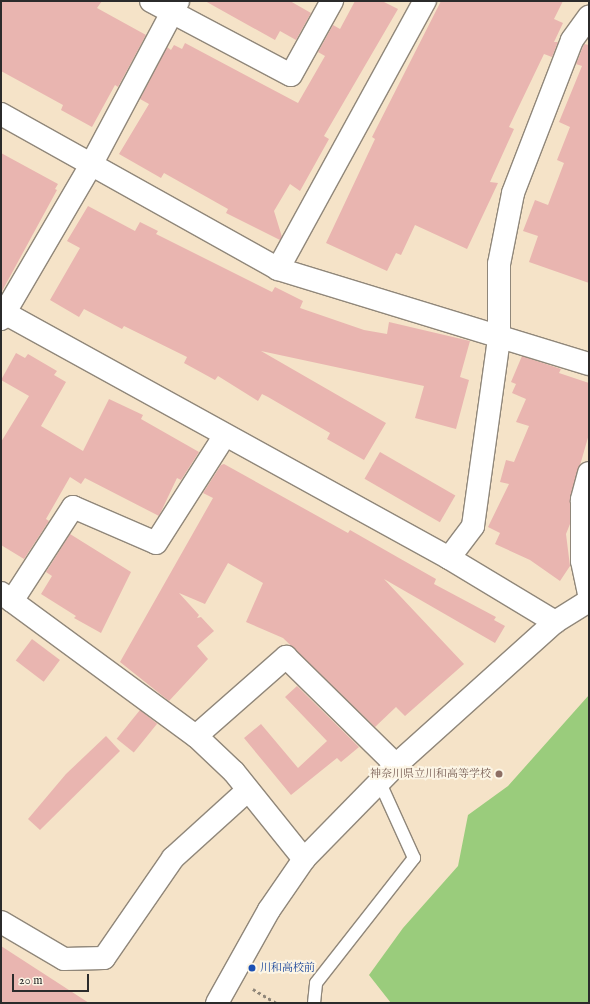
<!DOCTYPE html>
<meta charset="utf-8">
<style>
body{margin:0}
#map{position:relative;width:590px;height:1004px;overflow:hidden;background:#f5e3c8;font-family:"IM FELL English","Noto Serif JP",serif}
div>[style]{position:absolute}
.green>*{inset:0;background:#9acc7c}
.building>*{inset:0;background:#e9b5b0;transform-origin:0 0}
.path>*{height:2.5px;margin-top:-1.25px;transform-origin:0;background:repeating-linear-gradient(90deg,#90877a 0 3px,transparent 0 6px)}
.roads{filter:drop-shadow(1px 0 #90877a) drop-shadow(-1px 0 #90877a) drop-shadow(0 1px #90877a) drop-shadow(0 -1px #90877a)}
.lane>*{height:12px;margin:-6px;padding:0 6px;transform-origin:6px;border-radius:6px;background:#fff}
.street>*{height:22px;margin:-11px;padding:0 11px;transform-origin:11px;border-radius:11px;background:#fff}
.secondary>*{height:22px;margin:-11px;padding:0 11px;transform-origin:11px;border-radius:11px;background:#fff}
.dots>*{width:11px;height:11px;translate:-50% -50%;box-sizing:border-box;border:2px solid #fcf5e5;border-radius:50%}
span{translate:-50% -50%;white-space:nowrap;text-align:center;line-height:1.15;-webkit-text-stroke:4px #fcf5e5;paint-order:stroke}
.education-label{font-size:11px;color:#785e54}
.right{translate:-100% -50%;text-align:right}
.transit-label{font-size:11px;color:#164399}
.left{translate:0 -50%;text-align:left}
.frame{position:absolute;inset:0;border:2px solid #2b2b2b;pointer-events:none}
.scale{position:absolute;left:12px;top:974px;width:77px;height:18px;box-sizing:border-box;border:2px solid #2b2b2b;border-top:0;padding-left:5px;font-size:12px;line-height:14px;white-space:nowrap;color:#2b2b2b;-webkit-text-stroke:3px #fcf5e5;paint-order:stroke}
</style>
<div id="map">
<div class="green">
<div style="clip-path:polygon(589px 695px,589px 1003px,391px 1003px,369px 975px,403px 928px,458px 866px,468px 815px,508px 786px)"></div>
</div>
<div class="building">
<div style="clip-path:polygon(1px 1px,102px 1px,97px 8px,146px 35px,118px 87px,115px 85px,92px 127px,61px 110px,63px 105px,1px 71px)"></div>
<div style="clip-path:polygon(205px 1px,290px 1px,311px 13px,296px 40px,280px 31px,275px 40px)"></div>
<div style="clip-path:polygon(355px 1px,382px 1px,398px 9px,324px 136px,329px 139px,300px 191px,290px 184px,274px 211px,282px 237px,280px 240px,226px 213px,228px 209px,164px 173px,161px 178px,119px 154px,149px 104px,140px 99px,167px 47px,171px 50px,174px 45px,182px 49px,185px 43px,298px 103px,325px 56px,318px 52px,333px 25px,340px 29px)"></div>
<div style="clip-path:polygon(441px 1px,563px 1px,554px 19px,563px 23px,554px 42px,558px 42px,552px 57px,544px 54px,509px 127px,514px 129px,490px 182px,498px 183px,467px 249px,415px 225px,401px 255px,396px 253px,387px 271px,326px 243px,375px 139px,372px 137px)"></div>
<div style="clip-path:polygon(584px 44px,589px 45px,589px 283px,529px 262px,538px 236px,523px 231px,535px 200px,548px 205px,564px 163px,557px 160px,570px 127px,559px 122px,582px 66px,576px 64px)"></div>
<div style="clip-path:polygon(1px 153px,58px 184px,55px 189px,57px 190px,1px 293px)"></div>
<div style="clip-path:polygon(88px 206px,135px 231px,140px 222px,158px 231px,156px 234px,272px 292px,275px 287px,303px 301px,300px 308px,364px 330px,387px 334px,389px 322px,470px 341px,460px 377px,469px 380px,456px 429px,415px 418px,424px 386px,261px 351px,386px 423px,364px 460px,327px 439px,330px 433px,268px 397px,262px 394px,258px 401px,218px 376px,215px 380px,184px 363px,187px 357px,124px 326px,122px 329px,84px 309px,79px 317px,50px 300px,80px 248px,67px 241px)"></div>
<div style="clip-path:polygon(16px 353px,25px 358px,28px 354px,57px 371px,54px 375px,66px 382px,41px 426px,83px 451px,109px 399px,143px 415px,141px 419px,199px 452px,181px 480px,177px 478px,159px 516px,85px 478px,81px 484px,70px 477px,46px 519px,49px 521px,24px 559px,1px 545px,1px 442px,29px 396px,1px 380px)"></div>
<div style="clip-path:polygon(522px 356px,561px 369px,559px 373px,589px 383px,589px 434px,570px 500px,570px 524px,566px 534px,570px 566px,560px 581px,530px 560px,495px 544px,500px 533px,488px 527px,509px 484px,500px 482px,506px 460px,514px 462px,529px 426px,516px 422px,526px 399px,512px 393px,516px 384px,511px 382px)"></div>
<div style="left:380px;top:452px;width:87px;height:31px;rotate:30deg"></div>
<div style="clip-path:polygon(224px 464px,348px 533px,350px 530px,399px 558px,436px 579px,434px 584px,496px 617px,494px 620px,505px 626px,495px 643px,384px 579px,464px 664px,405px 716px,396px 707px,375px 727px,283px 638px,246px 622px,263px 583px,228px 563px,205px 604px,179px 593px,199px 615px,197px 618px,201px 617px,214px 631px,197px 646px,208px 659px,169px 701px,120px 662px,213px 498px,203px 493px,221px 465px)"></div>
<div style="clip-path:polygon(70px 534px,131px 572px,101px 633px,74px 618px,76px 616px,41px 594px,52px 576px,46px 572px)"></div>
<div style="left:32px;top:639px;width:35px;height:27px;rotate:37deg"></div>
<div style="clip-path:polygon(297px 686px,359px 747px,341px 762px,337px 758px,291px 795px,244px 738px,261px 724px,298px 768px,327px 741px,285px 697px)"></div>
<div style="left:140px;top:710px;width:22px;height:37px;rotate:39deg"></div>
<div style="clip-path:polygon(106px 736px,120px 751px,40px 830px,28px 819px,66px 774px)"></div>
<div style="clip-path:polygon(1px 946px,89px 1003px,1px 1003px)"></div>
</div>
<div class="path">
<div style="left:253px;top:989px;width:27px;rotate:31deg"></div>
</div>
<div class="roads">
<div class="lane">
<div style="left:314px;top:1003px;width:20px;rotate:-84deg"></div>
<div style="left:316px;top:983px;width:159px;rotate:-51.9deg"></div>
<div style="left:414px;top:858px;width:82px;rotate:-114.4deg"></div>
</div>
<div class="street">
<div style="left:151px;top:1px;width:158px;rotate:27.9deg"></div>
<div style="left:291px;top:75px;width:85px;rotate:-61deg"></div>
<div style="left:1px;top:114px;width:317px;rotate:29.2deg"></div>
<div style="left:278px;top:269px;width:325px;rotate:17deg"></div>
<div style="left:278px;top:269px;width:306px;rotate:-61.3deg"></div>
<div style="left:1px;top:319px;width:181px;rotate:-59.7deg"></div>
<div style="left:92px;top:163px;width:183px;rotate:-62deg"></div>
<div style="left:589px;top:473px;width:28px;rotate:105deg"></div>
<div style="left:582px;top:500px;width:61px;rotate:90deg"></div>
<div style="left:582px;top:561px;width:35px;rotate:78deg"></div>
<div style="left:449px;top:558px;width:40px;rotate:-53deg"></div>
<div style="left:473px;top:526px;width:190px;rotate:-82.1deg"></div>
<div style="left:499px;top:338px;width:74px;rotate:-90deg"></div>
<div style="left:499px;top:264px;width:72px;rotate:-78.8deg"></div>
<div style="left:513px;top:193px;width:164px;rotate:-68.9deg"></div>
<div style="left:572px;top:40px;width:29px;rotate:-54deg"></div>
<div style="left:1px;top:593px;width:242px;rotate:36.3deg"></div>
<div style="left:196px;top:736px;width:52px;rotate:43.5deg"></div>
<div style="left:234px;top:772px;width:112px;rotate:51.2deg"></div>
<div style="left:12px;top:601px;width:112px;rotate:-57deg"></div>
<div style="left:73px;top:507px;width:90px;rotate:23.4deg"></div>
<div style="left:156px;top:543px;width:128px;rotate:-57.4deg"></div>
<div style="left:196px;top:736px;width:120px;rotate:-41.3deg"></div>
<div style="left:286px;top:657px;width:154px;rotate:44.5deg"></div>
<div style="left:1px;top:922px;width:73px;rotate:30.4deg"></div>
<div style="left:64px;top:959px;width:40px;rotate:-1.4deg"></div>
<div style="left:104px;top:958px;width:121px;rotate:-55.4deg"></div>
<div style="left:173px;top:858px;width:101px;rotate:-42.2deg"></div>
</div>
<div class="secondary">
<div style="left:1px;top:311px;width:512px;rotate:28.87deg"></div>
<div style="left:449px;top:558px;width:124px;rotate:31.1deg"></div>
<div style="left:217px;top:1003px;width:107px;rotate:-60.8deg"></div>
<div style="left:269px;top:910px;width:62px;rotate:-55.5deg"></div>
<div style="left:304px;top:859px;width:132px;rotate:-45.6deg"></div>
<div style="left:396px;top:765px;width:214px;rotate:-42deg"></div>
<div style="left:555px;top:622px;width:40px;rotate:-32deg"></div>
</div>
</div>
<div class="dots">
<div style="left:499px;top:774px;background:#8d6e63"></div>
<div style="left:252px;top:968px;background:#1a4fb4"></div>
</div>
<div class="education-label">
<span class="right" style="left:491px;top:774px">神奈川県立川和高等学校</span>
</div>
<div class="transit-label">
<span class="left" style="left:260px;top:968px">川和高校前</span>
</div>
<div class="frame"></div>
<div class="scale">20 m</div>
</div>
